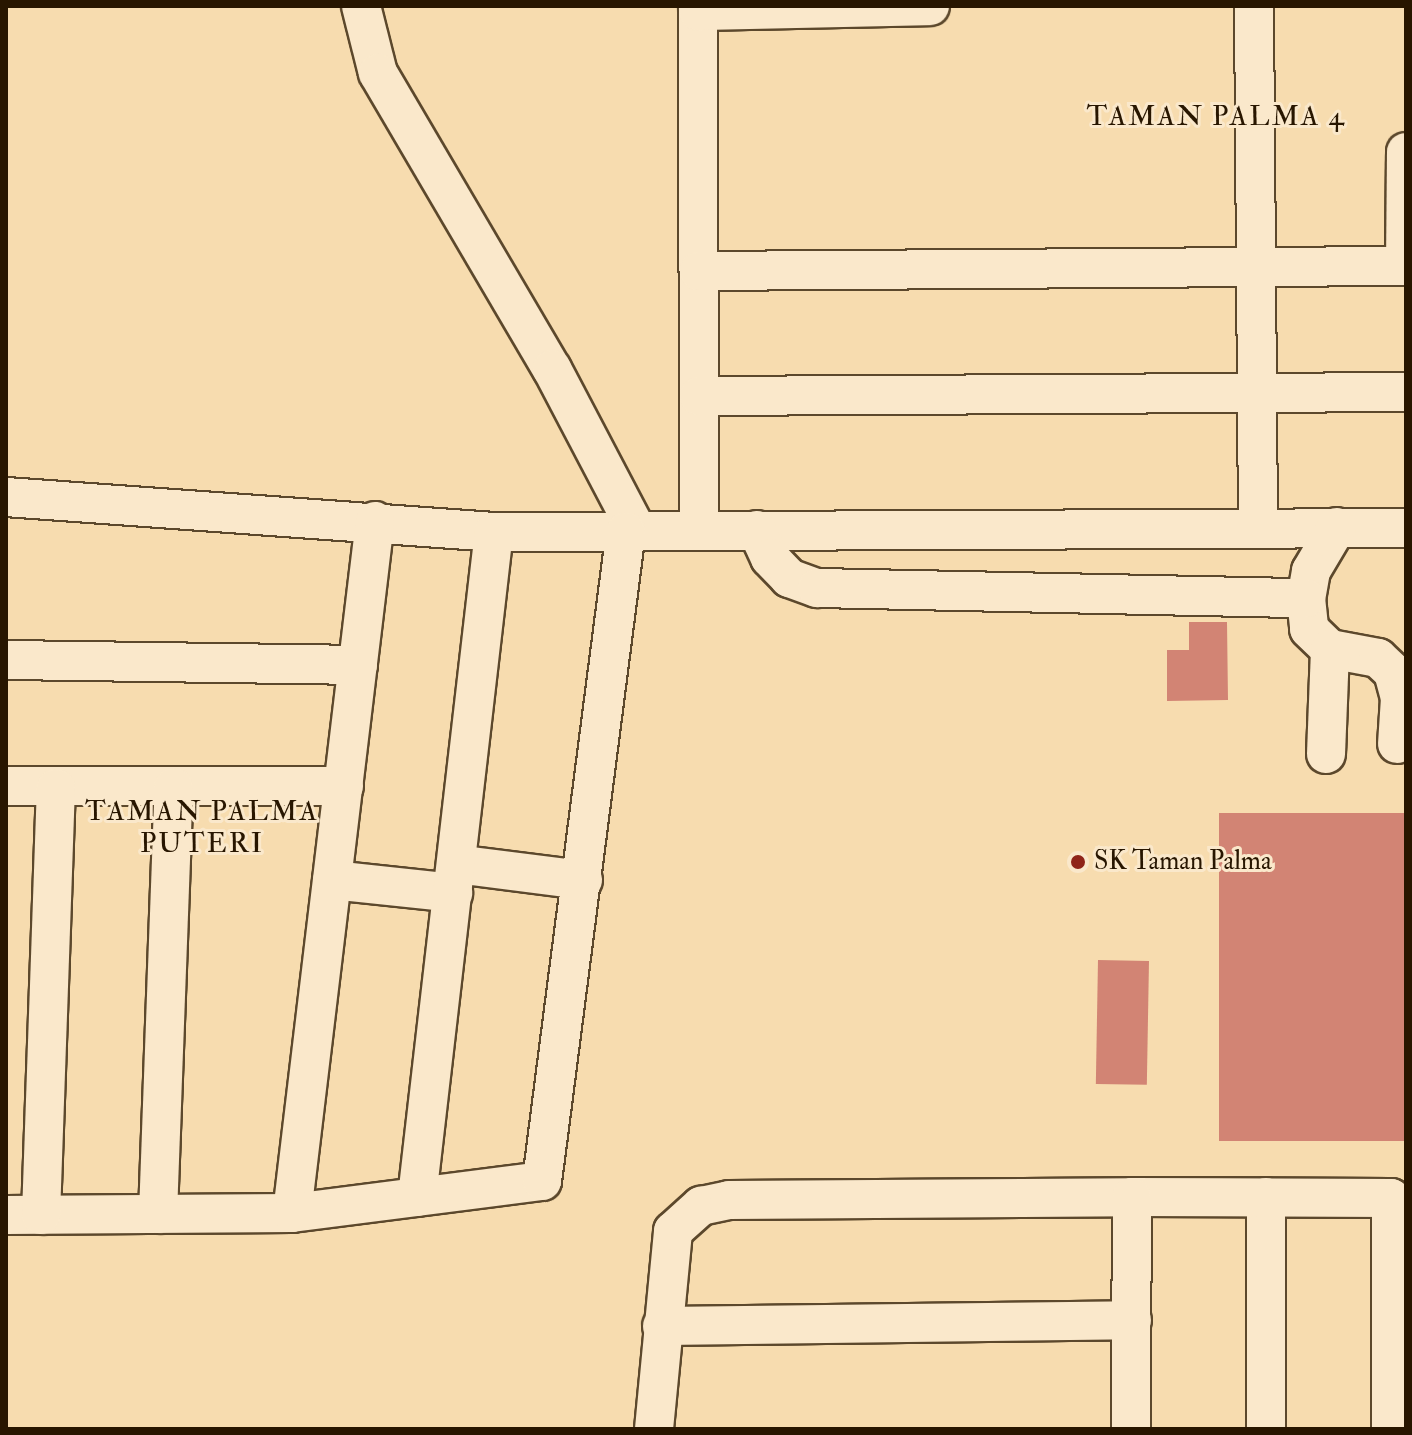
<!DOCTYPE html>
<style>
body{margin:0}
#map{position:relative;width:1412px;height:1435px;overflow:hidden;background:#f7dcaf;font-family:"IM FELL Double Pica",serif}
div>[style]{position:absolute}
.building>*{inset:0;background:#d28474;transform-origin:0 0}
.roads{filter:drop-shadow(2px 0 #5c482c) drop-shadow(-2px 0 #5c482c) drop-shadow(0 2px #5c482c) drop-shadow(0 -2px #5c482c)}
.minor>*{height:38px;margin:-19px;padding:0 19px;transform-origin:19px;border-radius:19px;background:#fae8cb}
.dots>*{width:22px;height:22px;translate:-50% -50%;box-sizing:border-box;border:4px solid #fae8cb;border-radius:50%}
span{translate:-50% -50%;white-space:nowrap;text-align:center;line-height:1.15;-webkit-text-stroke:6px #fae8cb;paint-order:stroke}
.poi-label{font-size:26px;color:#281600}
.left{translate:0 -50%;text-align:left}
.neighbourhood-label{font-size:28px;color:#281600;letter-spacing:2px}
.frame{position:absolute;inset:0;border:8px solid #281600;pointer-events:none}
</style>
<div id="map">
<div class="building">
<div style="clip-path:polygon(1189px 622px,1227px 622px,1228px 700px,1167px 701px,1167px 650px,1189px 650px)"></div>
<div style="left:1406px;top:813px;width:328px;height:187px;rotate:90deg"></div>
<div style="left:1098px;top:960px;width:51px;height:124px;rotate:1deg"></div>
</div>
<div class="roads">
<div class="minor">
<div style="left:361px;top:6px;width:69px;rotate:75.8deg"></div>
<div style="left:378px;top:73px;width:343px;rotate:59.6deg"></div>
<div style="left:552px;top:369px;width:183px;rotate:62.3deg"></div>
<div style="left:698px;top:6px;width:525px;rotate:89.89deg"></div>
<div style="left:1254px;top:6px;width:520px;rotate:89.56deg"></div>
<div style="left:698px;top:11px;width:232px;rotate:-1.2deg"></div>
<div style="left:1405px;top:266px;width:114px;rotate:-89.5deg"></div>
<div style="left:699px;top:271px;width:707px;rotate:-0.41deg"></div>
<div style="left:699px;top:396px;width:707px;rotate:-0.32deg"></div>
<div style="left:6px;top:497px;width:489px;rotate:4.1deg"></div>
<div style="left:494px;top:532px;width:912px;rotate:-0.25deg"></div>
<div style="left:1337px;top:527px;width:51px;rotate:120.6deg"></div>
<div style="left:1311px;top:571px;width:27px;rotate:100deg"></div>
<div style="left:1306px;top:598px;width:31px;rotate:84deg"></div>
<div style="left:1309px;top:629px;width:29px;rotate:44deg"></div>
<div style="left:1330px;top:649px;width:49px;rotate:10.6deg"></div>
<div style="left:1378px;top:658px;width:21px;rotate:43deg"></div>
<div style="left:1393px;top:672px;width:27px;rotate:75deg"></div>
<div style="left:1400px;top:698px;width:46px;rotate:93.7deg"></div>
<div style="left:757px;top:530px;width:31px;rotate:65deg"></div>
<div style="left:770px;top:558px;width:28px;rotate:46deg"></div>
<div style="left:789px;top:578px;width:30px;rotate:20deg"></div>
<div style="left:817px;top:588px;width:489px;rotate:1.2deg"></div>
<div style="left:6px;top:660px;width:352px;rotate:0.8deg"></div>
<div style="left:1326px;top:754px;width:105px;rotate:-87.8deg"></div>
<div style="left:6px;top:786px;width:338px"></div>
<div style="left:456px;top:864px;width:128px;rotate:7.2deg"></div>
<div style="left:332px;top:880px;width:122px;rotate:6.1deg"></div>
<div style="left:417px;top:1197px;width:669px;rotate:-83.4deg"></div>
<div style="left:1266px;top:1197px;width:232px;rotate:90deg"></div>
<div style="left:292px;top:1213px;width:697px;rotate:-83.16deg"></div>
<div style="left:158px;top:1214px;width:427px;rotate:-87.9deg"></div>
<div style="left:6px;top:1215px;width:286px;rotate:-0.4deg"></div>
<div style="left:292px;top:1213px;width:252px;rotate:-7.3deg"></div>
<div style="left:542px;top:1181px;width:655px;rotate:-82.64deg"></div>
<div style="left:41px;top:1215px;width:427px;rotate:-88deg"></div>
<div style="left:662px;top:1326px;width:470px;rotate:-0.7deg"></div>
<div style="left:654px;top:1429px;width:199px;rotate:-84.5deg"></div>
<div style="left:673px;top:1231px;width:38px;rotate:-42deg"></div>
<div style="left:701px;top:1206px;width:29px;rotate:-12deg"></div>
<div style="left:729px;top:1200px;width:403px;rotate:-0.4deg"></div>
<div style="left:1132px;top:1197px;width:259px;rotate:0.2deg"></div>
<div style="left:1391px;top:1198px;width:231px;rotate:90deg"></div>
<div style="left:1131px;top:1429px;width:232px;rotate:-89.8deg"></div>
</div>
</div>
<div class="dots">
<div style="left:1078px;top:862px;background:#8f2418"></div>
</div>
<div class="poi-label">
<span class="left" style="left:1094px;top:862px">SK Taman Palma</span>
</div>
<div class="neighbourhood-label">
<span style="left:1216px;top:117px">TAMAN PALMA 4</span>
<span style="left:202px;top:828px">TAMAN PALMA<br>PUTERI</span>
</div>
<div class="frame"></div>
</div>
